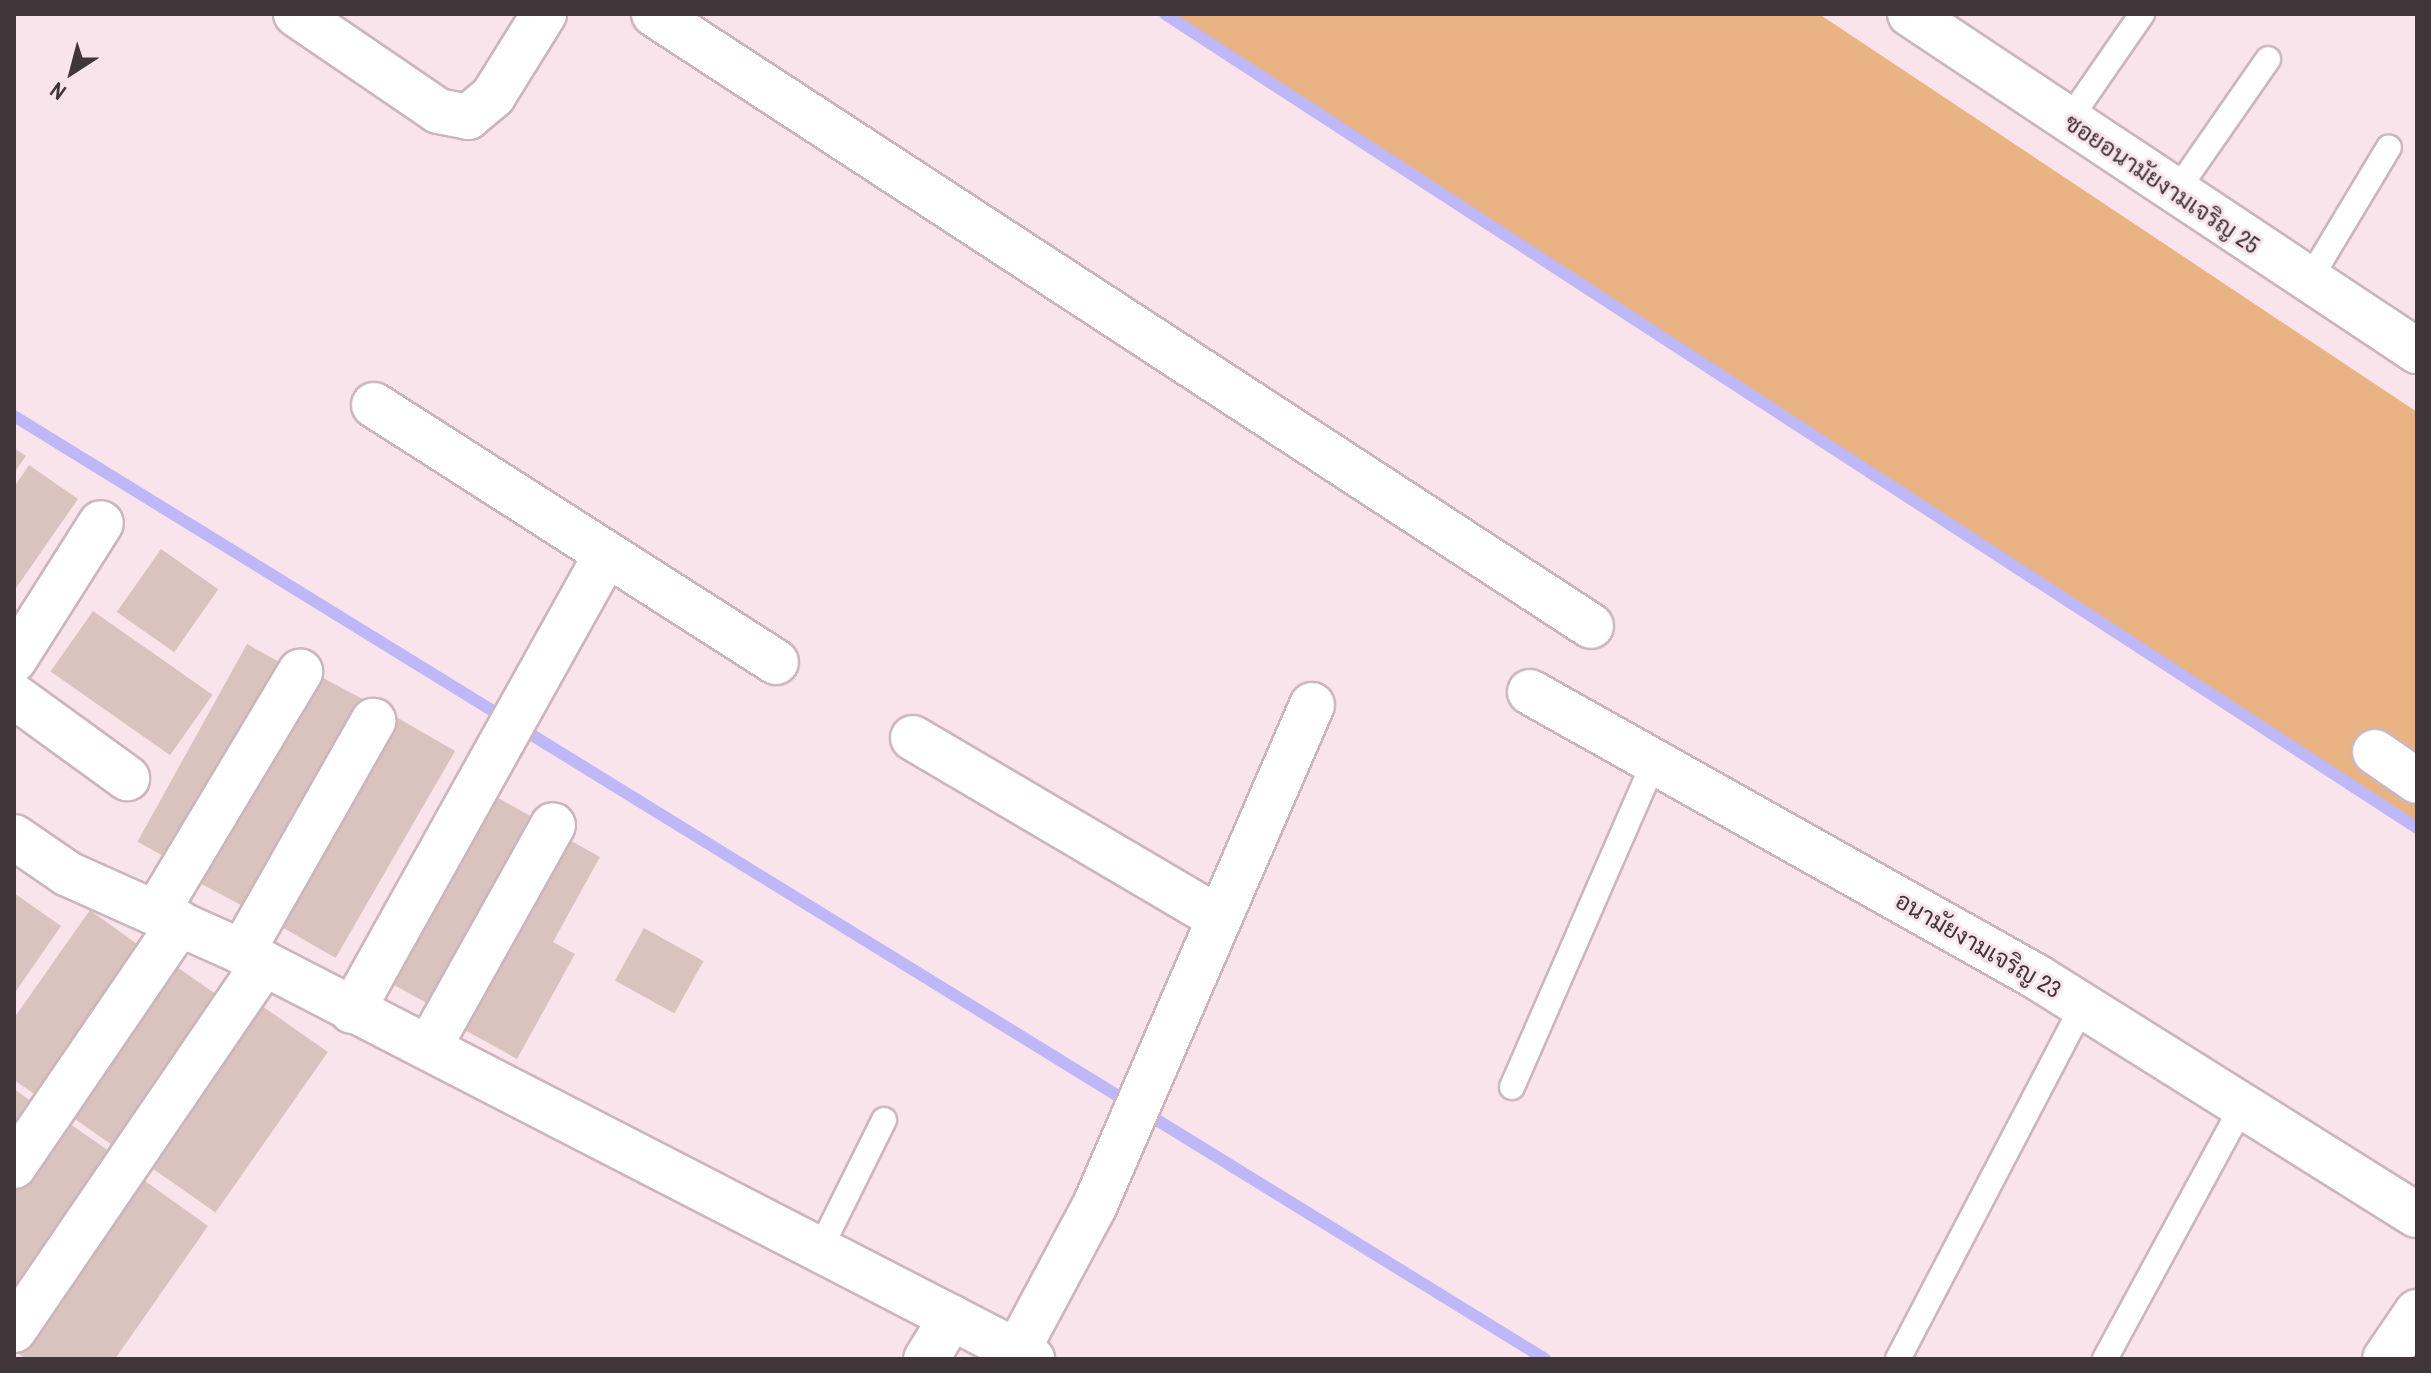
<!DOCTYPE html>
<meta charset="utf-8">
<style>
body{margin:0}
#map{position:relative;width:2431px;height:1373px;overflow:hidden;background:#fae4eb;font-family:"Archivo Narrow",Sarabun,sans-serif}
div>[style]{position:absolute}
.green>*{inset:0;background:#e9b384}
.stream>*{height:12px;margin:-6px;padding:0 6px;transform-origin:6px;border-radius:6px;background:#beb7f8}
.building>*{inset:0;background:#dac3bf;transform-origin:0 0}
.roads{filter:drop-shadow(2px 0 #ccb6be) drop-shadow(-2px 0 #ccb6be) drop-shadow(0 2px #ccb6be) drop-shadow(0 -2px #ccb6be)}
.lane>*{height:24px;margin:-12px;padding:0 12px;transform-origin:12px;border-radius:12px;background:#fff}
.street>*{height:44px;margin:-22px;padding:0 22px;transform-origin:22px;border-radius:22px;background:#fff}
.secondary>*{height:44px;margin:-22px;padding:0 22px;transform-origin:22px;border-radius:22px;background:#fff}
span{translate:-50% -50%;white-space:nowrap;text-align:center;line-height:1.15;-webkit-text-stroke:6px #fae4eb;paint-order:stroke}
.street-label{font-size:24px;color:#3f3639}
.frame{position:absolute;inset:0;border:16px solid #3f3639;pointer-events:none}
.north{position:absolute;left:32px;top:32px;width:80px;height:80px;-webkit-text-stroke:6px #fae4eb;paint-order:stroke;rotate:216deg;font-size:22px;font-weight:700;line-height:32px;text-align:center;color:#3f3639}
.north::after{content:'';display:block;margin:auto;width:28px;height:36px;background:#3f3639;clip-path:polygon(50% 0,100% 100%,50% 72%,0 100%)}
</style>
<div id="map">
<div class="green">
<div style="clip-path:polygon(1165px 14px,1819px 14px,2417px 412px,2417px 828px)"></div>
</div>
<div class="stream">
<div style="left:1165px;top:14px;width:1493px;rotate:33.03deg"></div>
<div style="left:14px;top:416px;width:1798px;rotate:31.63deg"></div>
</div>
<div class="building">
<div style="clip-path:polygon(14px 448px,26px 456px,14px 473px)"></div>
<div style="clip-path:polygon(29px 465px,78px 499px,14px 591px,14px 487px)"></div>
<div style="left:161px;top:549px;width:70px;height:77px;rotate:35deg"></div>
<div style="left:93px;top:611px;width:146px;height:74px;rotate:35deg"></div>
<div style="left:247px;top:644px;width:41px;height:226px;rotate:29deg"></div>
<div style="left:310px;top:671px;width:67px;height:239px;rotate:28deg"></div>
<div style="left:391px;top:714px;width:74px;height:239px;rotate:30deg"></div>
<div style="left:482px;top:789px;width:73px;height:214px;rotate:29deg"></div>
<div style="clip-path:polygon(559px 834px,600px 857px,553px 942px,575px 954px,517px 1059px,454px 1024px)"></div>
<div style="clip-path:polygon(14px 893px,61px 926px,14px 994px)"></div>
<div style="clip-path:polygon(90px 910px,144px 949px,40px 1098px,14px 1080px,14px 1018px)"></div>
<div style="left:644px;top:928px;width:68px;height:60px;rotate:29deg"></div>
<div style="left:167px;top:960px;width:76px;height:183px;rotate:35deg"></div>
<div style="left:255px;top:1001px;width:89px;height:196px;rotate:35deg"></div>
<div style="clip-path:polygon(14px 1089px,42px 1109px,14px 1148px)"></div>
<div style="clip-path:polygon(60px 1117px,125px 1162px,14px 1320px,14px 1183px)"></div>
<div style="clip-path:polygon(138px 1176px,208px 1226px,115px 1359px,26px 1359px,15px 1351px)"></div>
</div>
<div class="roads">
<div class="lane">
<div style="left:2068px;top:121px;width:130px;rotate:-55.3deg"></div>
<div style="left:2175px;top:193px;width:163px;rotate:-55.2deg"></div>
<div style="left:2308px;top:282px;width:157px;rotate:-59deg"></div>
<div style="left:1512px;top:1087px;width:355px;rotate:-66.4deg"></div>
<div style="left:820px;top:1249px;width:144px;rotate:-63.6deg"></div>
<div style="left:1898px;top:1359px;width:399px;rotate:-62.4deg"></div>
<div style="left:2105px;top:1359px;width:291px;rotate:-61.5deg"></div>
</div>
<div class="street">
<div style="left:296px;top:14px;width:172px;rotate:34.3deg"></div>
<div style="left:438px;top:111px;width:31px;rotate:11deg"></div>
<div style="left:468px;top:117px;width:33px;rotate:-40deg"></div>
<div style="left:493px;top:96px;width:97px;rotate:-58.1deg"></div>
<div style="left:654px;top:14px;width:1119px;rotate:33.15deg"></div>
<div style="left:374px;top:405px;width:477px;rotate:32.6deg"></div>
<div style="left:14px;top:660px;width:162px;rotate:-57.6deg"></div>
<div style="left:1530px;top:692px;width:582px;rotate:29.34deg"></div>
<div style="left:2037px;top:977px;width:448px;rotate:32.1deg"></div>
<div style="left:14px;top:696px;width:140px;rotate:36deg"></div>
<div style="left:913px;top:738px;width:355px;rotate:30.5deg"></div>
<div style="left:2375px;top:752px;width:51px;rotate:34.6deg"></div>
<div style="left:14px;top:837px;width:65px;rotate:34.4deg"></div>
<div style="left:68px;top:874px;width:191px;rotate:24.1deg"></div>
<div style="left:242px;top:952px;width:889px;rotate:27.26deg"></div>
<div style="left:157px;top:911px;width:279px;rotate:-59.1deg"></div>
<div style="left:242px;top:952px;width:266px;rotate:-60.4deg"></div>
<div style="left:352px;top:1011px;width:522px;rotate:-60.88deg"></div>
<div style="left:429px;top:1047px;width:254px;rotate:-60.8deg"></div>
<div style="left:14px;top:1166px;width:294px;rotate:-55.7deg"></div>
<div style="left:14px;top:1330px;width:444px;rotate:-55.7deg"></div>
<div style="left:1017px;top:1351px;width:166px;rotate:-61.9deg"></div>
<div style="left:1095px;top:1205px;width:545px;rotate:-66.54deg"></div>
<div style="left:926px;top:1359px;width:49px;rotate:-58.2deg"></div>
</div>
<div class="secondary">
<div style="left:1910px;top:14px;width:609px;rotate:33.61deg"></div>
<div style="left:2385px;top:1359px;width:57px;rotate:-55.8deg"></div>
</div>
</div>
<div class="street-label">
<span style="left:2162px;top:184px;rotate:34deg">ซอยอนามัยงามเจริญ 25</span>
<span style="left:1978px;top:945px;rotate:30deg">อนามัยงามเจริญ 23</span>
</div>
<div class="frame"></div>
<div class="north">N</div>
</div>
